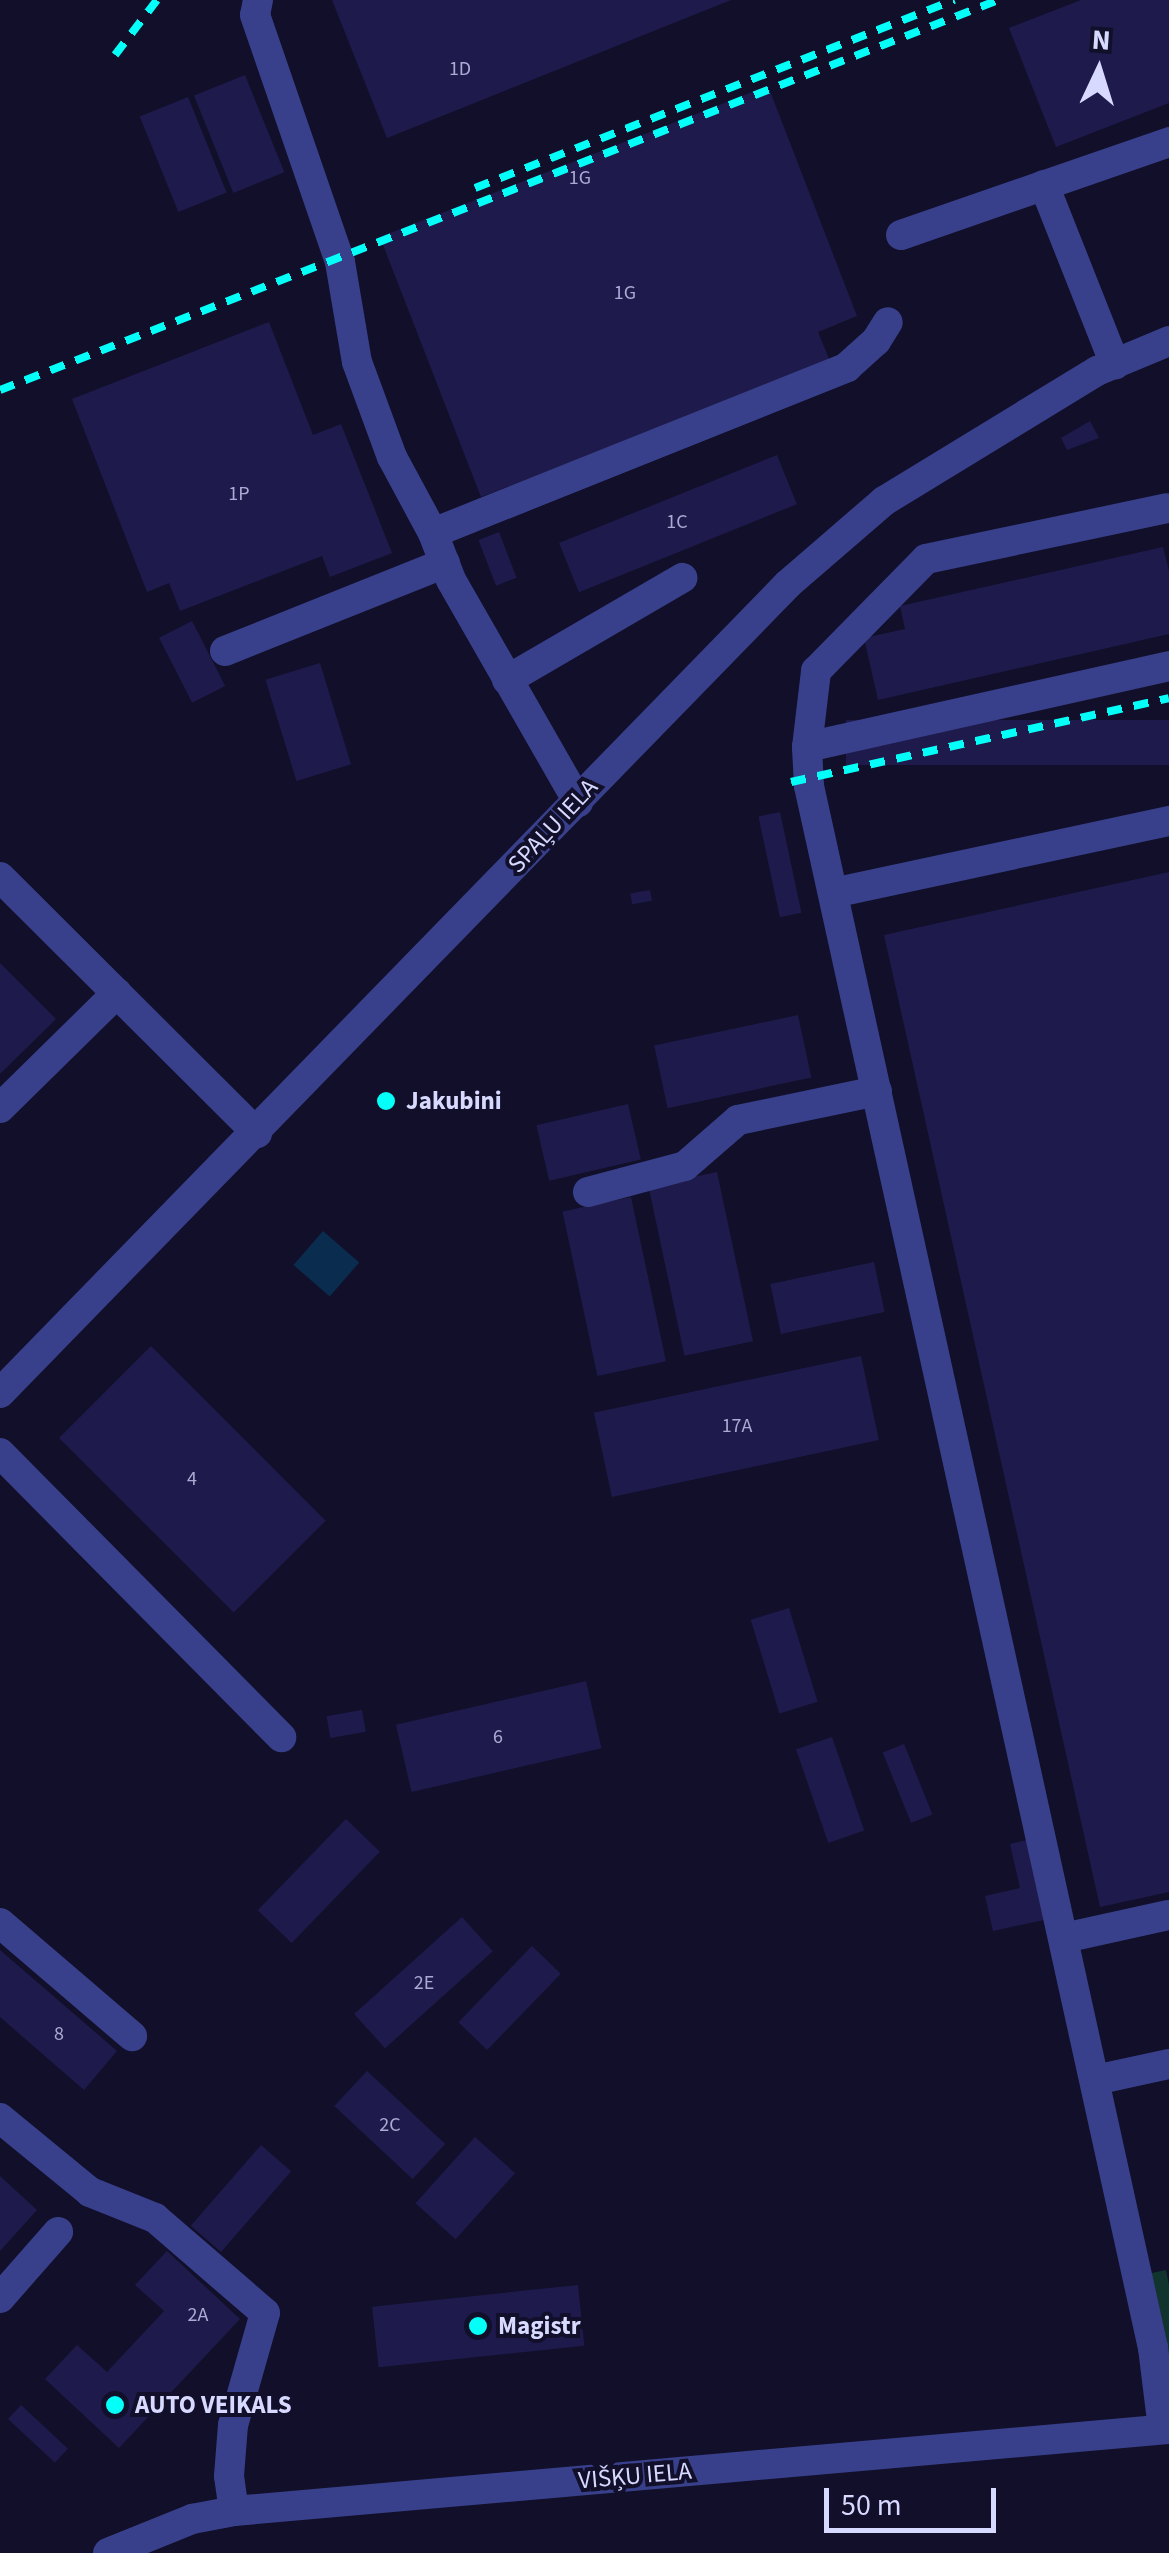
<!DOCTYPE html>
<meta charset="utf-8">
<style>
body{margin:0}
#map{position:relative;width:1169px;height:2553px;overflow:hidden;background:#110f2a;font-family:"Source Sans 3",sans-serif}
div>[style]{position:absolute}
.green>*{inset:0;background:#12342f}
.water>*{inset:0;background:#0a2c4e;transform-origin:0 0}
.building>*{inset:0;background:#1e1b4c;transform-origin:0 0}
.minor>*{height:30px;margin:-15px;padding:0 15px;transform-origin:15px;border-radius:15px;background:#39408b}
.rail>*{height:8px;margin-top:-4px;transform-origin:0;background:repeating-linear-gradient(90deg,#04fff8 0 15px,transparent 0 27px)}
.dots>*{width:28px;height:28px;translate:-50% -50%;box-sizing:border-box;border:5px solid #110f2a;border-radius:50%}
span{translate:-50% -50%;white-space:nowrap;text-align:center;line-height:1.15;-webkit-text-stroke:8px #110f2a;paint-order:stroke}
.number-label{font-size:20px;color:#aaaad2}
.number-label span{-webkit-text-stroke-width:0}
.street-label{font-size:25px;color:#d8d9ff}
.poi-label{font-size:25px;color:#d8d9ff;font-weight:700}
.left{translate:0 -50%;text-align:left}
.north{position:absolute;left:1049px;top:20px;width:100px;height:100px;-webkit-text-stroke:8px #110f2a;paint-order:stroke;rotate:4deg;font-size:28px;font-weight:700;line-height:40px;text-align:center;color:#d8d9ff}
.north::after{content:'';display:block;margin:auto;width:35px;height:45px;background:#d8d9ff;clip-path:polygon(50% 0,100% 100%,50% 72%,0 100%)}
.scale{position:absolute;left:824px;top:2488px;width:172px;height:45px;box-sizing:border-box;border:5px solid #d8d9ff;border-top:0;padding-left:12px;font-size:30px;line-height:35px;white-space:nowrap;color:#d8d9ff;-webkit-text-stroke:8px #110f2a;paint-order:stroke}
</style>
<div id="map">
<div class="green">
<div style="clip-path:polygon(1166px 2270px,1169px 2285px,1169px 2363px,1147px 2274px)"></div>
</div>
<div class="water">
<div style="left:323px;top:1231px;width:48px;height:45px;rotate:41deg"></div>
</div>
<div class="building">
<div style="clip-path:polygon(332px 0,731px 0,387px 138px)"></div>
<div style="clip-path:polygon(1081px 0,1169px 0,1169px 103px,1056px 147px,1009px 28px)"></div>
<div style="left:245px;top:75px;width:105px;height:55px;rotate:68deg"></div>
<div style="clip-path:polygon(768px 86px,857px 316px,818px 332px,830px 361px,481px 497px,380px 237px)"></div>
<div style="left:188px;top:97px;width:103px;height:52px;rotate:68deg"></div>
<div style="clip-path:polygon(269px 322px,313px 435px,341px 424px,392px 553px,330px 577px,322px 556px,180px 611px,169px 583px,147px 592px,72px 399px)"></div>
<div style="clip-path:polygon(1090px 421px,1099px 438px,1067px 450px,1061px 438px)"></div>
<div style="left:777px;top:455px;width:53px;height:235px;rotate:68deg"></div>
<div style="left:499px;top:532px;width:49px;height:22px;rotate:69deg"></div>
<div style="clip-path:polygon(1163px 547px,1169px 571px,1169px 634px,878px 700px,864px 638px,905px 629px,900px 606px)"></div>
<div style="left:192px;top:621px;width:73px;height:37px;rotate:63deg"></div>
<div style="left:320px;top:663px;width:106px;height:57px;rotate:73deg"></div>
<div style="left:1169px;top:720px;width:45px;height:323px;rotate:90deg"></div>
<div style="left:780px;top:812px;width:103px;height:22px;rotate:78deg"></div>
<div style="clip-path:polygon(1169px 872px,1169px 1892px,1100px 1907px,884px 935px)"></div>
<div style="left:650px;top:890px;width:11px;height:20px;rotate:80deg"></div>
<div style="clip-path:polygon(0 963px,56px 1019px,0 1074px)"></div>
<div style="left:798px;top:1015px;width:64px;height:147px;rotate:78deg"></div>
<div style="left:628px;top:1104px;width:57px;height:94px;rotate:77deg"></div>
<div style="left:717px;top:1172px;width:173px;height:70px;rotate:78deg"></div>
<div style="left:631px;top:1197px;width:168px;height:70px;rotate:78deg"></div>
<div style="left:874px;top:1262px;width:51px;height:106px;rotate:78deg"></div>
<div style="left:151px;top:1346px;width:247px;height:130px;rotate:45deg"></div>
<div style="left:861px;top:1356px;width:86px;height:273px;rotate:78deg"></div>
<div style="left:789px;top:1608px;width:98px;height:40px;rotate:73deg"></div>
<div style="left:586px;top:1681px;width:69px;height:195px;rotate:77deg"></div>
<div style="left:362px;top:1710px;width:22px;height:36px;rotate:80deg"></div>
<div style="left:832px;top:1737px;width:99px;height:38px;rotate:71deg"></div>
<div style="left:904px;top:1744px;width:76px;height:23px;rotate:68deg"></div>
<div style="left:346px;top:1819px;width:47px;height:127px;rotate:44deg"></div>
<div style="clip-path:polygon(1027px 1840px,1044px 1920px,993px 1931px,985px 1896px,1020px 1888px,1010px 1844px)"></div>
<div style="left:462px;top:1917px;width:46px;height:145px;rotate:48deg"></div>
<div style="left:532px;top:1946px;width:40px;height:106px;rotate:44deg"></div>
<div style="clip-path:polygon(0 1950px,117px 2051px,84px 2090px,0 2017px)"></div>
<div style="left:367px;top:2071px;width:107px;height:48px;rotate:43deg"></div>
<div style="left:475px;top:2137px;width:54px;height:89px;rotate:42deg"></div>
<div style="left:261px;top:2145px;width:40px;height:107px;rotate:41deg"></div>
<div style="clip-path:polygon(0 2176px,37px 2210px,0 2251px)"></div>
<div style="clip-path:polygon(167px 2251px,240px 2319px,119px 2448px,45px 2379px,77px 2345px,107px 2372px,164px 2311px,135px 2285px)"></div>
<div style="left:578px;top:2285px;width:61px;height:207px;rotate:84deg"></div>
<div style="left:21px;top:2405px;width:64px;height:19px;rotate:43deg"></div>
</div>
<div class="minor">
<div style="left:258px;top:0;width:15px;rotate:101deg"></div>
<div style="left:255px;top:15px;width:261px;rotate:71deg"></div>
<div style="left:340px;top:262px;width:101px;rotate:80.4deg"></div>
<div style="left:357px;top:362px;width:101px;rotate:69.8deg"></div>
<div style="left:392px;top:457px;width:86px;rotate:61.7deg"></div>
<div style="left:433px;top:533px;width:50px;rotate:69deg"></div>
<div style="left:451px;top:580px;width:256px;rotate:60.2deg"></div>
<div style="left:1044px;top:185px;width:193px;rotate:68.4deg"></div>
<div style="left:901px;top:235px;width:284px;rotate:-19.1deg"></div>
<div style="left:433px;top:533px;width:446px;rotate:-21.8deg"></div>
<div style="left:847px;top:367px;width:39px;rotate:-42deg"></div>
<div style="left:876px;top:341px;width:22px;rotate:-58deg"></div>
<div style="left:225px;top:651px;width:237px;rotate:-21.8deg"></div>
<div style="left:507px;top:680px;width:203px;rotate:-30.2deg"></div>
<div style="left:807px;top:747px;width:371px;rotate:-12.6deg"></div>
<div style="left:0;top:877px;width:363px;rotate:44.9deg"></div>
<div style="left:833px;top:893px;width:344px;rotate:-12.1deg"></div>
<div style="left:0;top:1108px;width:164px;rotate:-44.5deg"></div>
<div style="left:588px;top:1192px;width:100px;rotate:-15deg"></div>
<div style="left:685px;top:1166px;width:70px;rotate:-41deg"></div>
<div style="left:738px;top:1120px;width:142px;rotate:-11.8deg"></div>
<div style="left:0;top:1393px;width:1129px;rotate:-45.75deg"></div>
<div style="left:788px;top:584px;width:127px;rotate:-40.8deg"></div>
<div style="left:884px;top:501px;width:250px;rotate:-31.4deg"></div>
<div style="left:1097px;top:371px;width:78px;rotate:-22.6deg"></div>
<div style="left:0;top:1453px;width:400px;rotate:45.3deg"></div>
<div style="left:0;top:1923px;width:174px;rotate:40.6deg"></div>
<div style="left:1064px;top:1938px;width:107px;rotate:-12.4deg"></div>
<div style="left:1095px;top:2080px;width:76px;rotate:-12.2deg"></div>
<div style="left:0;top:2118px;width:117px;rotate:39.4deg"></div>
<div style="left:90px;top:2192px;width:70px;rotate:21.8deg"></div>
<div style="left:155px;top:2218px;width:145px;rotate:40.8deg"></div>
<div style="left:265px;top:2313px;width:116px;rotate:105.9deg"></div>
<div style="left:233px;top:2425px;width:51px;rotate:94.5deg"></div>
<div style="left:229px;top:2476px;width:35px;rotate:82deg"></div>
<div style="left:0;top:2298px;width:88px;rotate:-48.7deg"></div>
<div style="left:1163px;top:2429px;width:82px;rotate:-97deg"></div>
<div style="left:1153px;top:2348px;width:1599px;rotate:-102.42deg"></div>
<div style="left:809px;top:786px;width:39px;rotate:-93deg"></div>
<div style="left:807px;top:747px;width:77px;rotate:-83.2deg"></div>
<div style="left:816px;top:671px;width:157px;rotate:-45.5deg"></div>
<div style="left:926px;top:559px;width:246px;rotate:-11.9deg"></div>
<div style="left:108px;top:2553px;width:91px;rotate:-22deg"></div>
<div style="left:192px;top:2519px;width:43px;rotate:-10.8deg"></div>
<div style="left:234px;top:2511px;width:939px;rotate:-5.01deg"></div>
</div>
<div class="rail">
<div style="left:115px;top:55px;width:69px;rotate:-52.6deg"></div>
<div style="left:475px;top:188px;width:515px;rotate:-21.43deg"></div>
<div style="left:0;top:390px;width:1071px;rotate:-21.34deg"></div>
<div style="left:791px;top:782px;width:387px;rotate:-12.5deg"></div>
</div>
<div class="dots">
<div style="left:386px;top:1101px;background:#04fff8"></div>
<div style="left:478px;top:2326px;background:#04fff8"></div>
<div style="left:115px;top:2405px;background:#04fff8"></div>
</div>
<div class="number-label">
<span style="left:460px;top:69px">1D</span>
<span style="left:580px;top:178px">1G</span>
<span style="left:625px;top:293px">1G</span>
<span style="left:239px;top:494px">1P</span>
<span style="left:677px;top:522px">1C</span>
<span style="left:737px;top:1426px">17A</span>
<span style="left:192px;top:1479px">4</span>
<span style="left:498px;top:1737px">6</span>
<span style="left:424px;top:1983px">2E</span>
<span style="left:59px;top:2034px">8</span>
<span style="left:390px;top:2125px">2C</span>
<span style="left:198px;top:2315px">2A</span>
</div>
<div class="street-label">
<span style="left:553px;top:826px;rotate:-47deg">SPAĻU IELA</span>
<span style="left:635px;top:2476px;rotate:-5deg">VIŠĶU IELA</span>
</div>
<div class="poi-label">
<span class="left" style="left:406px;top:1101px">Jakubini</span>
<span class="left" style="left:498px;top:2326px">Magistr</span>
<span class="left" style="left:135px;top:2405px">AUTO VEIKALS</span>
</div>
<div class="north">N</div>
<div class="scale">50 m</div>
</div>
